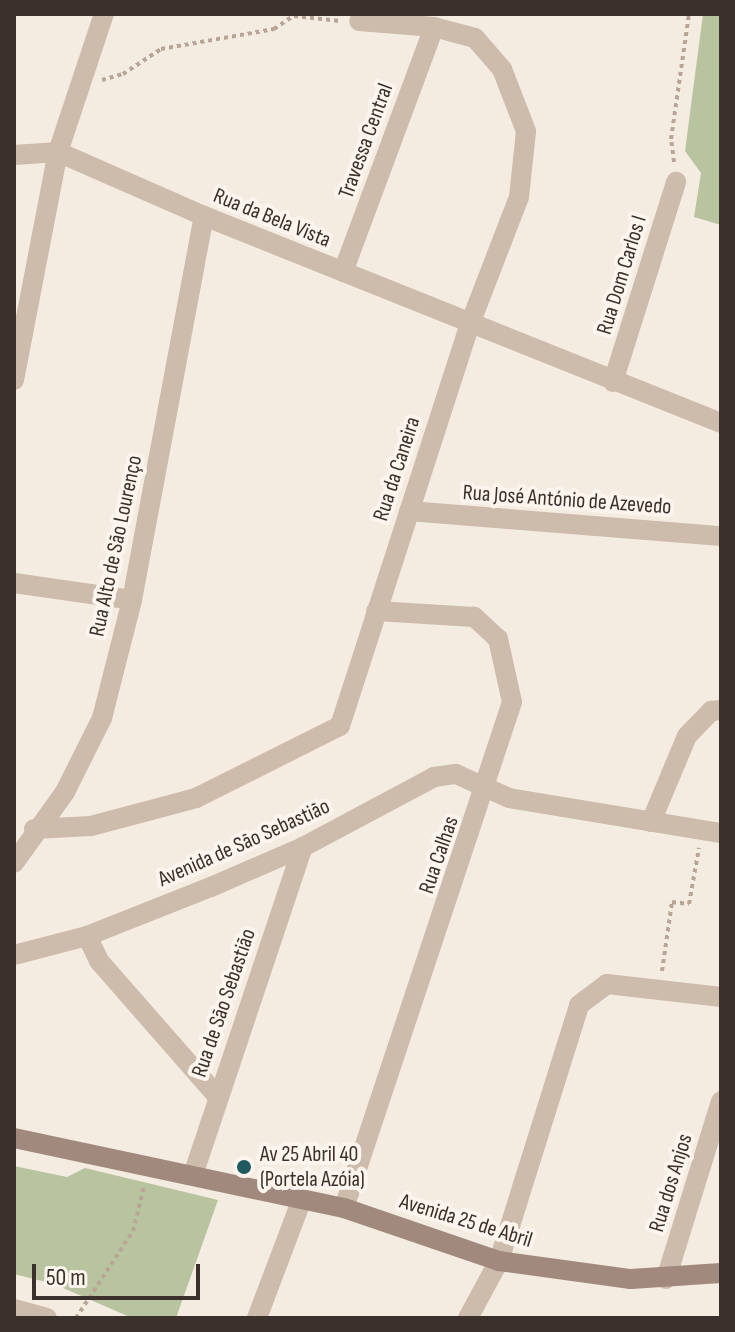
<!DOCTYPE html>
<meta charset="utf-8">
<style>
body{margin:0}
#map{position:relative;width:735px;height:1332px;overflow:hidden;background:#f4ebe1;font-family:"Sofia Sans Condensed",sans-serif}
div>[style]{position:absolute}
.green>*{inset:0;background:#b8c4a0}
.path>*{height:4px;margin-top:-2px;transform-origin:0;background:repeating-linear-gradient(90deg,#b9a596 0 4px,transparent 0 8px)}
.street>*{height:20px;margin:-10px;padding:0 10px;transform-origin:10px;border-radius:10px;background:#cdbbac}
.secondary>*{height:20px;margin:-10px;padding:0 10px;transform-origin:10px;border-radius:10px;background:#a18a7d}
.dots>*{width:22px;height:22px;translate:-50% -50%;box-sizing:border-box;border:4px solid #fbf5ee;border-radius:50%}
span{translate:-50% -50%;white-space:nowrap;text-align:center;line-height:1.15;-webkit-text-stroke:8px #fbf5ee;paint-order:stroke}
.street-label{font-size:22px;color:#3b302b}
.poi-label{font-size:22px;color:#3b302b}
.left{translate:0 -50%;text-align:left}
.frame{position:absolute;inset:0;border:16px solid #3b302b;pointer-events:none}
.scale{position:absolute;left:32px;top:1264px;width:168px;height:36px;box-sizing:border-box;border:4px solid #3b302b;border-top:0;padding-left:10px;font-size:24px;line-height:28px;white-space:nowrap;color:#3b302b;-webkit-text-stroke:6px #fbf5ee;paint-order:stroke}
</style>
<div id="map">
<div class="green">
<div style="clip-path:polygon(703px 14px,721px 14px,721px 225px,694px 217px,701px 173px,685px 151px)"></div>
<div style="clip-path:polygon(14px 1166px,67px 1177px,85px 1168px,218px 1200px,176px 1318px,132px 1318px,54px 1284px,14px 1274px)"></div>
</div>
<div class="path">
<div style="left:294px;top:16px;width:46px;rotate:6.2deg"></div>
<div style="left:102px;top:80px;width:22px;rotate:-16deg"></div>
<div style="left:123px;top:74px;width:45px;rotate:-33.3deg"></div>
<div style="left:161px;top:49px;width:115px;rotate:-10deg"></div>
<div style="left:274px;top:29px;width:23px;rotate:-34deg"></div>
<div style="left:674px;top:162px;width:23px;rotate:-97deg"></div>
<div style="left:671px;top:139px;width:126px;rotate:-81.8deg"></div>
<div style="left:662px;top:971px;width:70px;rotate:-81.8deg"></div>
<div style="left:672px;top:902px;width:17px;rotate:7deg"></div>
<div style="left:689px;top:904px;width:57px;rotate:-79.9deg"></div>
<div style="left:76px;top:1318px;width:104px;rotate:-56.8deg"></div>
<div style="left:133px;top:1231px;width:45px;rotate:-76deg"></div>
</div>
<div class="street">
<div style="left:14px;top:155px;width:44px;rotate:-3.9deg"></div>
<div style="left:58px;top:152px;width:159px;rotate:23.7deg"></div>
<div style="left:204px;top:216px;width:557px;rotate:21.82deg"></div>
<div style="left:343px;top:272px;width:261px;rotate:-69.6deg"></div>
<div style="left:14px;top:380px;width:232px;rotate:-79.1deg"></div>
<div style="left:58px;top:152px;width:145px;rotate:-71.6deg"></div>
<div style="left:613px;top:382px;width:210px;rotate:-72.5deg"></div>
<div style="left:409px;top:511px;width:313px;rotate:4.6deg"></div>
<div style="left:14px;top:583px;width:119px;rotate:8.2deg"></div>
<div style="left:651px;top:822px;width:93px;rotate:-67.3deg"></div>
<div style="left:687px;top:736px;width:35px;rotate:-46deg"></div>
<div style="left:711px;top:711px;width:10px;rotate:-6deg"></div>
<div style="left:34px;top:829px;width:57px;rotate:-3deg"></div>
<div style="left:91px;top:826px;width:109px;rotate:-14.9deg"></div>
<div style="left:196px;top:798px;width:161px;rotate:-26.6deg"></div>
<div style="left:340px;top:726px;width:422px;rotate:-72.1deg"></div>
<div style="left:470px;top:324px;width:136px;rotate:-68.9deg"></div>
<div style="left:519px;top:197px;width:66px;rotate:-83.9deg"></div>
<div style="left:526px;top:131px;width:66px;rotate:-111.2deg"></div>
<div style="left:502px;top:69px;width:41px;rotate:-131.1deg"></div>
<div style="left:475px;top:38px;width:42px;rotate:-165deg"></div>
<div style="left:434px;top:27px;width:75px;rotate:-175.4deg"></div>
<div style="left:14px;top:863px;width:87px;rotate:-54.3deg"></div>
<div style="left:65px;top:792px;width:83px;rotate:-63.4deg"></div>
<div style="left:102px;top:718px;width:122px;rotate:-75.7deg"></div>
<div style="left:132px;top:600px;width:391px;rotate:-79.4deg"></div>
<div style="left:87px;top:936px;width:28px;rotate:64deg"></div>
<div style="left:99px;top:961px;width:179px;rotate:48.8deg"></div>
<div style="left:14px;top:955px;width:75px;rotate:-14.6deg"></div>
<div style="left:87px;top:936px;width:133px;rotate:-21.6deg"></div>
<div style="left:211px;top:887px;width:100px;rotate:-23.5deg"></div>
<div style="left:303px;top:847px;width:149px;rotate:-28.1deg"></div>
<div style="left:434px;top:777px;width:22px;rotate:-8deg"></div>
<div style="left:456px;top:774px;width:58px;rotate:24.4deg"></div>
<div style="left:509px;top:798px;width:215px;rotate:9.4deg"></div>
<div style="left:193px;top:1175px;width:346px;rotate:-71.5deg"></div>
<div style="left:344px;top:1208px;width:533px;rotate:-71.63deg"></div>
<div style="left:512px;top:702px;width:65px;rotate:-102.5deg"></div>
<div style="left:498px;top:639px;width:33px;rotate:-137deg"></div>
<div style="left:474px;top:617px;width:98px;rotate:-176.5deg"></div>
<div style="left:666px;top:1279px;width:186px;rotate:-72.8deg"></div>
<div style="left:14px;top:1309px;width:34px;rotate:15deg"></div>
<div style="left:257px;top:1318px;width:127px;rotate:-69.3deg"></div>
<div style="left:468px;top:1318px;width:65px;rotate:-61.5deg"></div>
<div style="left:499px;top:1261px;width:268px;rotate:-72.6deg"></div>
<div style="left:579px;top:1005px;width:35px;rotate:-37deg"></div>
<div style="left:607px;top:984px;width:115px;rotate:6.5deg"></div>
</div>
<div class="secondary">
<div style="left:14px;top:1138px;width:337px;rotate:12deg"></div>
<div style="left:344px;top:1208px;width:164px;rotate:18.9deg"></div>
<div style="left:499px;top:1261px;width:133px;rotate:7.8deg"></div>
<div style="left:631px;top:1279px;width:90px;rotate:-3.8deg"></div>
</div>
<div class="dots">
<div style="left:244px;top:1167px;background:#1f5a5e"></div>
</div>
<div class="street-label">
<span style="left:366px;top:141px;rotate:-70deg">Travessa Central</span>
<span style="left:272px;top:218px;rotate:22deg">Rua da Bela Vista</span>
<span style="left:622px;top:275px;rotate:-73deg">Rua Dom Carlos I</span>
<span style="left:397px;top:469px;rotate:-72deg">Rua da Caneira</span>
<span style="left:567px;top:500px;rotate:4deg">Rua José António de Azevedo</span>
<span style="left:116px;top:546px;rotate:-78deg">Rua Alto de São Lourenço</span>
<span style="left:244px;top:843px;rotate:-24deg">Avenida de São Sebastião</span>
<span style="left:439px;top:855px;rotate:-71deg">Rua Calhas</span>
<span style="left:224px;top:1003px;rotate:-71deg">Rua de São Sebastião</span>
<span style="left:671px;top:1183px;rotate:-73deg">Rua dos Anjos</span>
<span style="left:466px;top:1221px;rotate:17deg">Avenida 25 de Abril</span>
</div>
<div class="poi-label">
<span class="left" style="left:260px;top:1167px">Av 25 Abril 40<br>(Portela Azóia)</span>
</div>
<div class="frame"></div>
<div class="scale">50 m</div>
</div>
